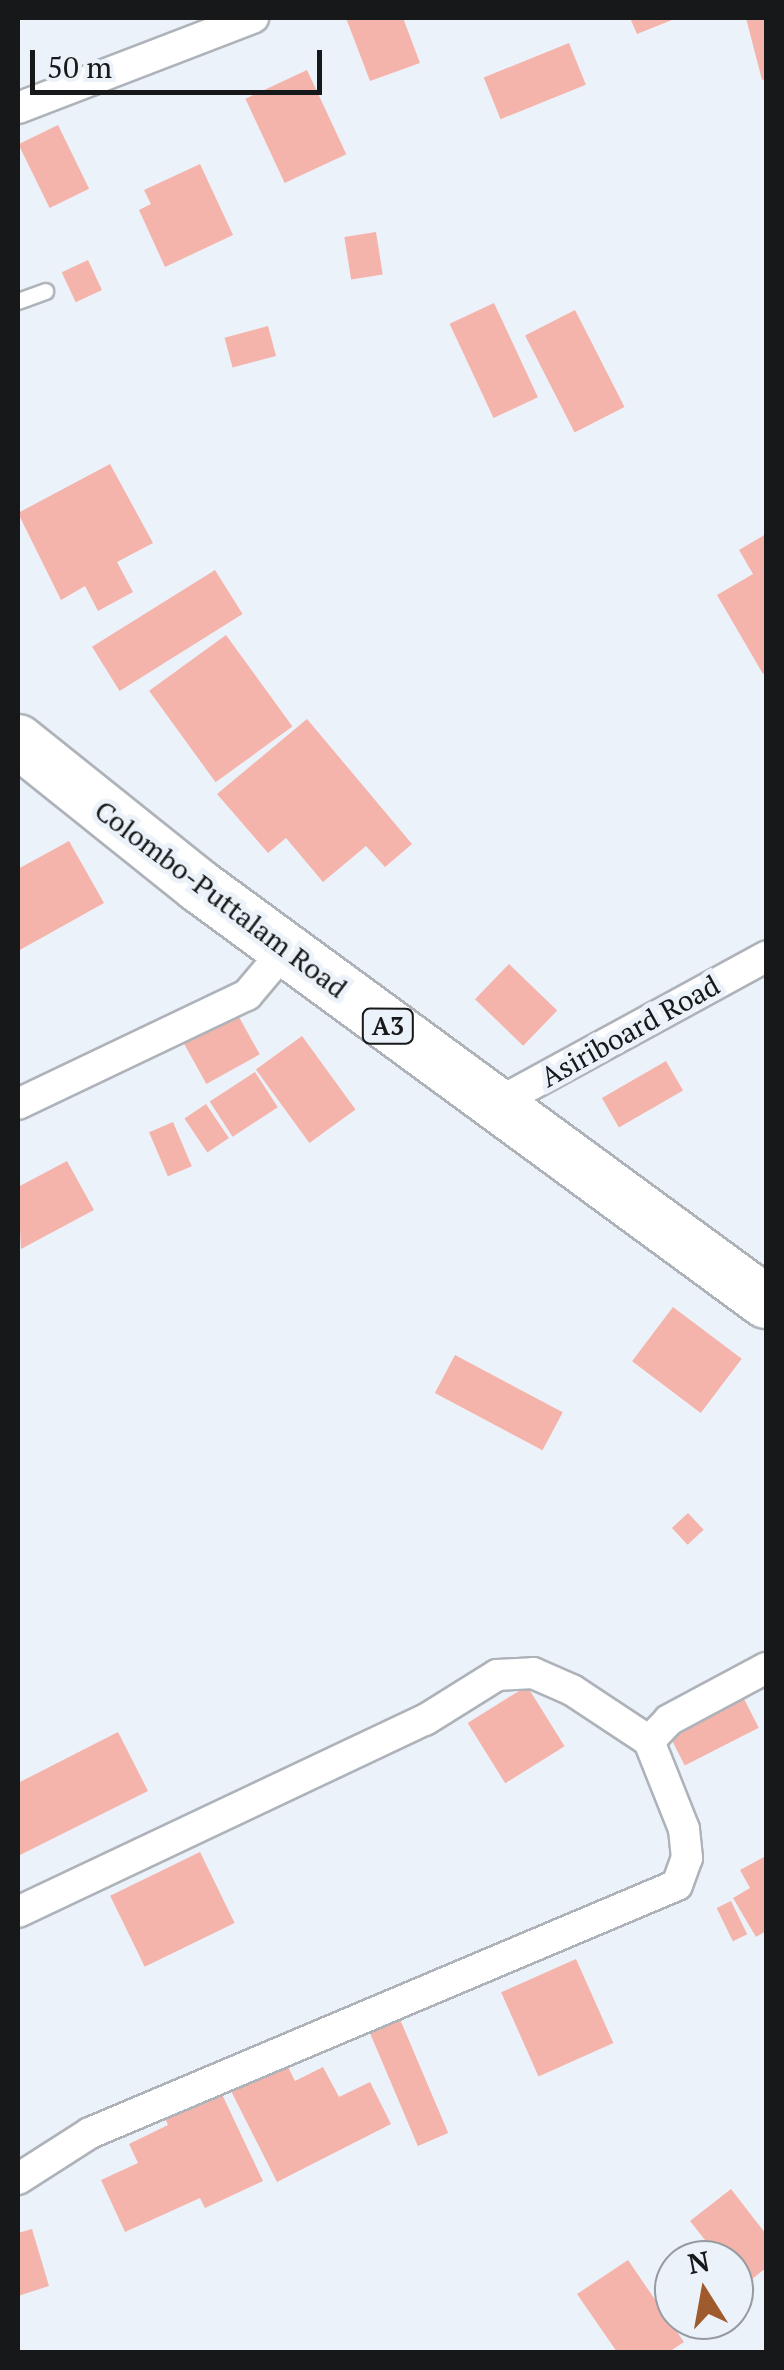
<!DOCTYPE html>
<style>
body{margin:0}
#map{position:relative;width:784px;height:2370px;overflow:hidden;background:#ecf2f9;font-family:"PT Serif",serif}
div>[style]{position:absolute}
.building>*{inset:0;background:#f5b4ab;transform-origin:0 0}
.roads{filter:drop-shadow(2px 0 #aeb3ba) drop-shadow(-2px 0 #aeb3ba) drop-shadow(0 2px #aeb3ba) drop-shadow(0 -2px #aeb3ba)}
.service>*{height:15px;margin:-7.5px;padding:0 7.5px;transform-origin:7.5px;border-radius:7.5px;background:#fff}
.minor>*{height:30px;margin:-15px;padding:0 15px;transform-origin:15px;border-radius:15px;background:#fff}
.trunk>*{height:52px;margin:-26px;padding:0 26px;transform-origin:26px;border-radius:26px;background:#fff}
span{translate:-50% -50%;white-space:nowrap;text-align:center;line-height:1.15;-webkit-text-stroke:10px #ecf2f9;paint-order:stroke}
.shield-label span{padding:2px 8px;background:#ecf2f9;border:2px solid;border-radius:8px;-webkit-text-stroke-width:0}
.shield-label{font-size:25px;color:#16181a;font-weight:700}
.street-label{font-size:28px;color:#16181a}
.frame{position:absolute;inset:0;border:20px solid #16181a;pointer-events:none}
.north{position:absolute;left:654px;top:2240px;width:100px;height:100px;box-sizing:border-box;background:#ecf2f9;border:2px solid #969ba0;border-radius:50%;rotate:349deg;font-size:28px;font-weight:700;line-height:40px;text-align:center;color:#16181a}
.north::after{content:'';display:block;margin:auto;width:35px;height:45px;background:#9f5b2d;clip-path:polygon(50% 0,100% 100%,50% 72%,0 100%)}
.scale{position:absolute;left:30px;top:50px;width:292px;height:45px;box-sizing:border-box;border:5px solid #16181a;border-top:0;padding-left:12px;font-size:30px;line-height:35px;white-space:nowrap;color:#16181a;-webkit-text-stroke:8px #ecf2f9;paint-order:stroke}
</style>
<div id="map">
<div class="building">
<div style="clip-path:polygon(346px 18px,403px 18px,420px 63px,370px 81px)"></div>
<div style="clip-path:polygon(630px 18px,677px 18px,637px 34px)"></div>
<div style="clip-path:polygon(746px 18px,766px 18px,766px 79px,762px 80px)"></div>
<div style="left:569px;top:43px;width:45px;height:92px;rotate:68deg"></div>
<div style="left:307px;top:70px;width:93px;height:68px;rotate:65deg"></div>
<div style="left:58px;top:125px;width:71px;height:44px;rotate:64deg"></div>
<div style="clip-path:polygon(200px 164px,233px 235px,165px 267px,139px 210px,151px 204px,144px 190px)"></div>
<div style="left:376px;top:232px;width:43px;height:32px;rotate:81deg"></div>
<div style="left:88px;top:260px;width:33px;height:29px;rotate:65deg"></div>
<div style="left:494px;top:303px;width:104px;height:49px;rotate:65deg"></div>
<div style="left:575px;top:310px;width:109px;height:56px;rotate:63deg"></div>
<div style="left:268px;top:326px;width:31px;height:45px;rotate:75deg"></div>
<div style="clip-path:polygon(110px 464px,153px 543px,117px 562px,133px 592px,98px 611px,85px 586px,61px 600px,18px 513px)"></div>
<div style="clip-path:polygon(766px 534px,766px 671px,763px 674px,717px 595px,753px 574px,739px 550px)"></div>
<div style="left:215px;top:570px;width:52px;height:145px;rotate:58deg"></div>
<div style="left:226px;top:635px;width:113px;height:95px;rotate:54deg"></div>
<div style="clip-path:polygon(307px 719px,412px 844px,385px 867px,366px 846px,323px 882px,286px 838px,268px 853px,217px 794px)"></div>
<div style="clip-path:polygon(69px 841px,104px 903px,18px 951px,18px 869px)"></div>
<div style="left:509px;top:964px;width:67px;height:49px;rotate:44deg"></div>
<div style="left:234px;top:1008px;width:53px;height:61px;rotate:61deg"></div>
<div style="left:302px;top:1036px;width:91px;height:57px;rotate:54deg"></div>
<div style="left:666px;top:1061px;width:34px;height:74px;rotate:60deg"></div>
<div style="left:255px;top:1072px;width:42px;height:54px;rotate:57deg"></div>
<div style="left:206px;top:1104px;width:41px;height:26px;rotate:56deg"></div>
<div style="left:173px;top:1122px;width:48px;height:26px;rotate:67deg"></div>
<div style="clip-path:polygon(67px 1161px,94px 1210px,21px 1249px,18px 1187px)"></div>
<div style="left:673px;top:1307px;width:86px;height:68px;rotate:37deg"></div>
<div style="left:455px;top:1355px;width:122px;height:43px;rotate:28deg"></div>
<div style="left:688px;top:1513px;width:23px;height:22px;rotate:47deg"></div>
<div style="left:527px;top:1686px;width:71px;height:70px;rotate:58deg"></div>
<div style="left:741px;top:1693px;width:39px;height:83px;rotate:63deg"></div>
<div style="clip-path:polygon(118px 1732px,148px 1791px,18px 1856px,18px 1783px)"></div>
<div style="left:200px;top:1852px;width:79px;height:100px;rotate:64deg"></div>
<div style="clip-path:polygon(766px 1856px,766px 1931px,756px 1937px,733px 1898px,750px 1888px,740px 1870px)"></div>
<div style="left:731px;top:1901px;width:37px;height:16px;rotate:64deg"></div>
<div style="left:576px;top:1959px;width:92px;height:82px;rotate:66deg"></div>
<div style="left:399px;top:2017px;width:126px;height:33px;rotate:67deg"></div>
<div style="clip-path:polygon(284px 2059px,295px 2081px,323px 2067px,339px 2097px,370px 2082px,391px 2124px,277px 2182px,229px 2087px)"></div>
<div style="clip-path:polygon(219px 2088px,263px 2181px,205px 2208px,200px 2198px,125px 2232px,101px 2180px,138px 2163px,129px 2144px,168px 2125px,163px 2114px)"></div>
<div style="clip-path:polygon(731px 2189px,766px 2234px,766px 2268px,742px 2287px,734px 2260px,721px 2260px,690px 2221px)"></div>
<div style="clip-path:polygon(32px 2229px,49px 2286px,18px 2296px,18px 2233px)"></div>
<div style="clip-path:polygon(628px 2260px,684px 2342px,669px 2352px,617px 2352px,577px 2294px)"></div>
</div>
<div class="roads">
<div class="service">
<div style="left:18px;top:301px;width:29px;rotate:-20deg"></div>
</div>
<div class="minor">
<div style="left:18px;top:108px;width:252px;rotate:-21deg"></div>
<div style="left:18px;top:1104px;width:254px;rotate:-25.5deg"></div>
<div style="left:247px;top:995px;width:59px;rotate:-49.8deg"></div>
<div style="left:494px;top:1105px;width:310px;rotate:-28.6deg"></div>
<div style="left:18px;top:1912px;width:450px;rotate:-25.3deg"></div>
<div style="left:425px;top:1720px;width:85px;rotate:-32deg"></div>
<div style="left:497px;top:1675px;width:36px;rotate:-3deg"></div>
<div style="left:533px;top:1673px;width:43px;rotate:23.6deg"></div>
<div style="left:572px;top:1690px;width:92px;rotate:33.5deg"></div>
<div style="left:18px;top:2179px;width:85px;rotate:-32.6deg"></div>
<div style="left:90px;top:2133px;width:637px;rotate:-22.9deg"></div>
<div style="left:677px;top:1885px;width:29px;rotate:-70deg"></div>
<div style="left:687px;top:1858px;width:29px;rotate:-96deg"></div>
<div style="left:684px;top:1829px;width:95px;rotate:-111.7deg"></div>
<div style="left:649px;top:1741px;width:29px;rotate:-46deg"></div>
<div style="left:669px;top:1720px;width:110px;rotate:-28.2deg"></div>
</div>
<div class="trunk">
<div style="left:18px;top:741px;width:232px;rotate:38.7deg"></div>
<div style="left:199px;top:886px;width:703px;rotate:36.27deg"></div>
</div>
</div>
<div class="shield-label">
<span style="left:388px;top:1026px">A3</span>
</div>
<div class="street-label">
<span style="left:221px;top:899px;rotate:37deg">Colombo-Puttalam Road</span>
<span style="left:630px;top:1031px;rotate:-29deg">Asiriboard Road</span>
</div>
<div class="frame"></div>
<div class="north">N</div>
<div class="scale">50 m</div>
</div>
